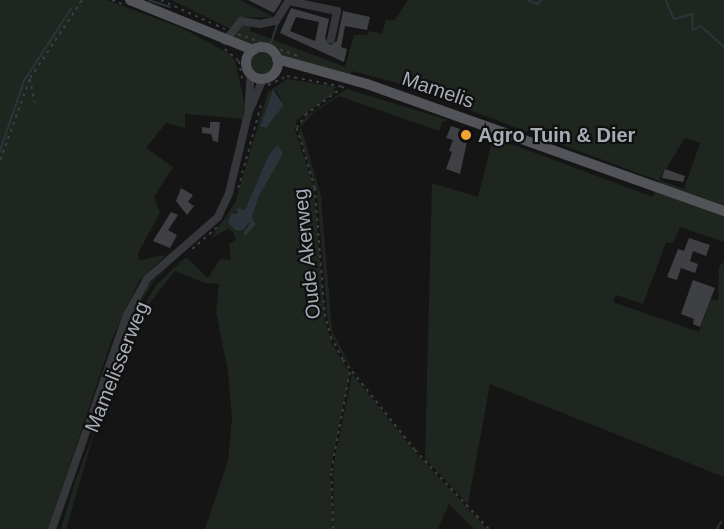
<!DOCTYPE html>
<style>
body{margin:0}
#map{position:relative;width:724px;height:529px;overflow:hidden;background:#151516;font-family:Helvetica,sans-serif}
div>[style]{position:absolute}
.green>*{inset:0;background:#1f261f}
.round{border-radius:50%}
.water>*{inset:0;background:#2b343a}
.stream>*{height:1.5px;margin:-0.75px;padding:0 0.75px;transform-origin:0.75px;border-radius:0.75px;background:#2b343a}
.building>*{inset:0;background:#3f4043}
.path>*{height:1.5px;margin-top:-0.75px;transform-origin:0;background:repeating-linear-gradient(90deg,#3c3e42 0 3px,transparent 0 7.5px)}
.minor>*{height:8px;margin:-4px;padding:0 4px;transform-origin:4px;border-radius:4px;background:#36373b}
.major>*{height:10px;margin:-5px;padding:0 5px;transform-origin:5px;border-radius:5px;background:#52545a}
.major>.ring{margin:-5px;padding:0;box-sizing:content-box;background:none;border:10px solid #52545a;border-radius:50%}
.dots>*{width:16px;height:16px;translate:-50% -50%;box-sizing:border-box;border:3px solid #101011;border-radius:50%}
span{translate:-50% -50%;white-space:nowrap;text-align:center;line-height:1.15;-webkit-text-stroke:4.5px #101011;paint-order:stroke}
.street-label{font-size:20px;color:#a7acb6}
.poi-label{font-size:20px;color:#a7acb6;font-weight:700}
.left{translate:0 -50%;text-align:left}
</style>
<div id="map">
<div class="green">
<div style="clip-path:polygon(0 0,107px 0,184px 29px,230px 54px,235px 60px,244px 102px,243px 119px,185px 114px,185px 128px,166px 123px,146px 148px,173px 167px,154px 197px,160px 213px,138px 253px,139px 260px,166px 255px,139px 281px,113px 337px,48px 529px,0 529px)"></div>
<div style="clip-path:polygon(171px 0,240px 0,276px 18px,241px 17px,231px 29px)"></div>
<div style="clip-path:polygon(evenodd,408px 0,724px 0,724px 242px,680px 227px,673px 243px,666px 243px,643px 304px,616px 295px,613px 302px,699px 332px,711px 299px,718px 301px,719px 267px,724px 261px,724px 477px,490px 384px,468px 504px,491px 529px,418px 451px,345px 360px,335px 342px,329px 327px,327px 313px,317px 192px,299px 135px,301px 122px,311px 113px,347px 89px,448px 120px,442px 122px,439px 131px,339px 96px,313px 113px,301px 127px,321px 196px,332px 331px,351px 367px,425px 459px,432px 183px,478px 197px,493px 137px,653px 197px,659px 181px,397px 83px,352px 71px,350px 75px,278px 55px,264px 45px,248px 46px,232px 39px,240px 24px,251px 25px,250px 31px,345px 67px,354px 35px,367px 35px,368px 31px,382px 34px,386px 20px,395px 20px,408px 0,685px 138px,700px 143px,684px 189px,659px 180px,685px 138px)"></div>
<div class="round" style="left:251px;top:52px;width:22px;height:22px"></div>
<div style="clip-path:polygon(evenodd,287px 79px,337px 87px,333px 89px,336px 92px,297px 120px,295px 130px,314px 187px,325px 321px,332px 344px,350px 373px,330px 471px,333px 524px,332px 529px,205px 529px,228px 461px,232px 419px,228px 372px,216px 312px,219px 284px,205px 283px,175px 271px,141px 314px,98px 419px,132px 326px,156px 285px,186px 257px,208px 278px,220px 259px,231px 260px,229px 244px,236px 240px,233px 232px,228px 229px,211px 238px,235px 203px,268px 92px,287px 79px,276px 90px,284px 105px,267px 127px,276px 90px,287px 79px,277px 147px,283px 154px,259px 196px,252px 217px,256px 222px,244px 234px,251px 220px,247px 227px,228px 220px,233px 213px,245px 210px,269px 154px,277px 147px)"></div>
<div style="clip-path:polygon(184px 251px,154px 281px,136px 309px,96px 413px,124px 330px,145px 288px)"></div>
<div style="clip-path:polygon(352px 374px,417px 454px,487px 529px,474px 529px,449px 504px,438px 529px,334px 529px,333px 468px)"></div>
<div style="clip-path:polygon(96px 427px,66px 529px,61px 529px,75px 482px)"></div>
</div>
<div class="water">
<div style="clip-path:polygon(273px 90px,284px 105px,267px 127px,260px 127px)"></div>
<div style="clip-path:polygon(278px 145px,283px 154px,259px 196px,252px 217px,256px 224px,246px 235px,243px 234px,251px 221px,243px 230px,235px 230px,228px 222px,231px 214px,238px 213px,236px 208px,245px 210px,269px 154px)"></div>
</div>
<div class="stream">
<div style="left:149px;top:0;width:22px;rotate:18deg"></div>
<div style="left:528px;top:0;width:11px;rotate:22deg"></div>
<div style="left:538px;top:4px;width:5px;rotate:-53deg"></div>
<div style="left:666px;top:0;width:21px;rotate:67deg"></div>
<div style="left:674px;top:19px;width:20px;rotate:-15deg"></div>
<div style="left:693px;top:14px;width:16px;rotate:90deg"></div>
<div style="left:693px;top:30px;width:9px;rotate:-27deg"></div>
<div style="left:701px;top:26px;width:31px;rotate:42deg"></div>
<div style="left:271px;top:43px;width:18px;rotate:-71deg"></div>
<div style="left:0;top:151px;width:74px;rotate:-71.1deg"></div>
<div style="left:24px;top:81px;width:86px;rotate:-56.9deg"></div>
<div style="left:717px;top:529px;width:8px;rotate:-60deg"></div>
</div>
<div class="building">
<div style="clip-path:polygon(248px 0,282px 0,274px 13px)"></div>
<div style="clip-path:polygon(evenodd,291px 8px,329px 19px,325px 38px,330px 45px,337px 41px,343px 11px,370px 17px,367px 30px,345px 26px,341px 47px,347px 49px,344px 62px,280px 33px,291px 8px,296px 17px,319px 22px,315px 41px,290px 31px,296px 17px)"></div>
<div style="clip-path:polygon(210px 122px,220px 122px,218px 142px,213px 141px,211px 134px,202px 133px,202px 127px,210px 128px)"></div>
<div style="clip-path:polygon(451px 126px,469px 132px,460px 174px,446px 169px,452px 152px,449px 151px,453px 140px,446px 138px)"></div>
<div style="clip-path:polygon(665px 169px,685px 176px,683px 182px,662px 178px)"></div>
<div style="clip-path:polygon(181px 188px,193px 195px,188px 202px,194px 206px,187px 215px,176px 201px)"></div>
<div style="clip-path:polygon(171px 212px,178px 215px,168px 230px,177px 235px,170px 248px,153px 241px)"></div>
<div style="clip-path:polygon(689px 238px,710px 245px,706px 256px,693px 251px,690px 261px,698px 264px,695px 273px,681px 268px,677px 280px,667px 277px,678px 249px,684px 251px)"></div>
<div style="clip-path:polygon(693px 280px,715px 288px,700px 327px,693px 324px,694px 319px,681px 314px)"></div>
</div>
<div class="path">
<div style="left:112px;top:0;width:11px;rotate:22deg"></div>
<div style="left:161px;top:0;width:55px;rotate:24.7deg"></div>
<div style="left:216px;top:25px;width:10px;rotate:24deg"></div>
<div style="left:238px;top:34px;width:64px;rotate:20.1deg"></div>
<div style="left:225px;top:49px;width:18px;rotate:41deg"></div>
<div style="left:239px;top:61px;width:21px;rotate:79deg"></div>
<div style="left:30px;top:79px;width:24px;rotate:78deg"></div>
<div style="left:268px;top:85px;width:21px;rotate:-25deg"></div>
<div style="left:287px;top:76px;width:58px;rotate:10.9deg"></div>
<div style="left:344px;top:87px;width:46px;rotate:143.9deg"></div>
<div style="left:307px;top:114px;width:17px;rotate:126deg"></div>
<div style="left:297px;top:128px;width:63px;rotate:73.3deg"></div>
<div style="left:315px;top:188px;width:126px;rotate:85.5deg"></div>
<div style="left:325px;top:314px;width:24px;rotate:75deg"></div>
<div style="left:331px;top:337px;width:26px;rotate:62deg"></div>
<div style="left:343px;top:360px;width:115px;rotate:51.3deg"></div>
<div style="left:415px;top:450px;width:108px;rotate:46.9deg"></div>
<div style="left:0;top:160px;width:87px;rotate:-69.9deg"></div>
<div style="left:30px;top:78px;width:94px;rotate:-56.3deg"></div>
<div style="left:238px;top:188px;width:90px;rotate:-74.6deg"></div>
<div style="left:192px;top:249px;width:37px;rotate:-41deg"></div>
<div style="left:333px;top:529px;width:58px;rotate:-92deg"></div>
<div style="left:331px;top:471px;width:103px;rotate:-79.3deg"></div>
</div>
<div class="minor">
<div style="left:289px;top:1px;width:49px;rotate:11.8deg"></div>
<div style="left:337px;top:11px;width:29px;rotate:102deg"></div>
<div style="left:225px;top:41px;width:26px;rotate:-51deg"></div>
<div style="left:241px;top:21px;width:19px;rotate:9deg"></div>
<div style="left:260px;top:24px;width:16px;rotate:-11deg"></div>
<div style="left:276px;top:21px;width:25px;rotate:-58deg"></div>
<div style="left:248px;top:114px;width:39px;rotate:-86deg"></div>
<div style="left:52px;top:529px;width:227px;rotate:-70.7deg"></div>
<div style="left:127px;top:315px;width:41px;rotate:-60.9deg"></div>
<div style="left:147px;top:279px;width:94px;rotate:-41.1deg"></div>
<div style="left:218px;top:217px;width:26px;rotate:-65deg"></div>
<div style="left:229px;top:193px;width:81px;rotate:-76.5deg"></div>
<div style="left:248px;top:114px;width:38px;rotate:-67deg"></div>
</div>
<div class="major">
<div style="left:130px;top:0;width:133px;rotate:22.1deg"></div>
<div class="ring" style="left:246px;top:47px;width:22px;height:22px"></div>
<div style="left:277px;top:59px;width:93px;rotate:15.5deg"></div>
<div style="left:367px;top:84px;width:379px;rotate:19.6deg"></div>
</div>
<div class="dots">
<div style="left:466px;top:135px;background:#f0a433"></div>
</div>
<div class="street-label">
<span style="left:438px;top:90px;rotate:19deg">Mamelis</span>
<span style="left:307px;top:254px;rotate:-96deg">Oude Akerweg</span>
<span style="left:117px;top:367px;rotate:-68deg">Mamelisserweg</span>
</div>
<div class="poi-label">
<span class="left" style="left:478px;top:135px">Agro Tuin &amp; Dier</span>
</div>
</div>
